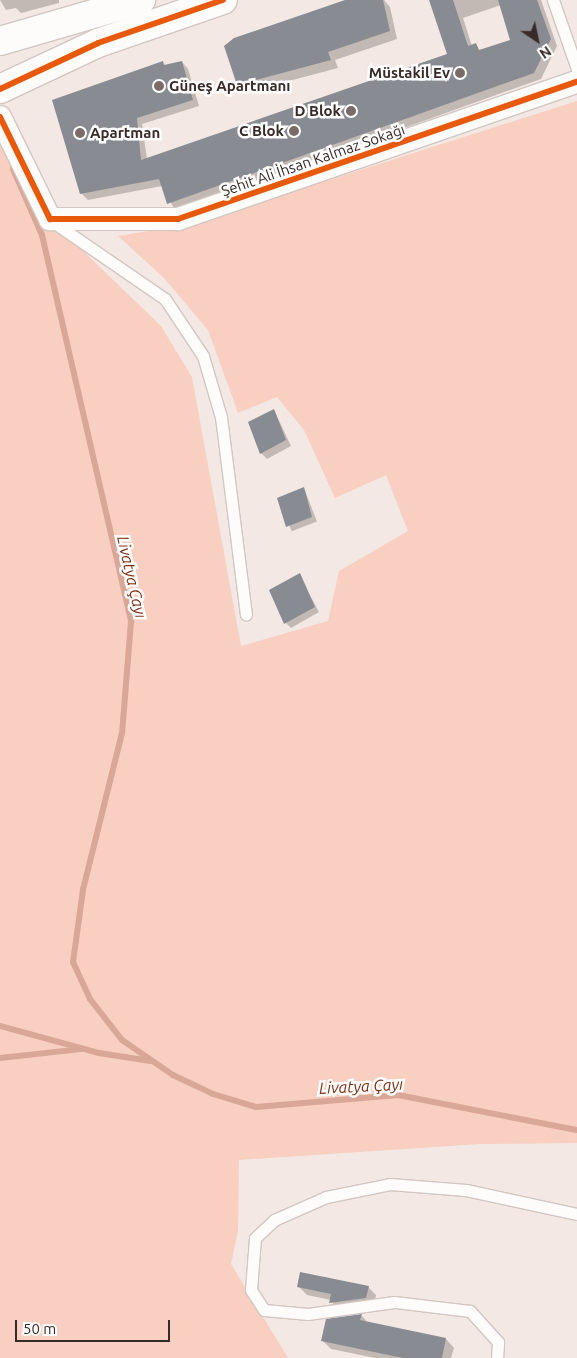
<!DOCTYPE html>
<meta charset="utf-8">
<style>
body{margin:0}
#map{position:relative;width:577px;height:1358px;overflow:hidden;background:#f3e8e3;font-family:Ubuntu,sans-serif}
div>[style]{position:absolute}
.green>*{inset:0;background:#f8cfc1}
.shadow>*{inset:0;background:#0003;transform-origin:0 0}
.stream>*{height:6px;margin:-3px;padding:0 3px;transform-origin:3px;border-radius:3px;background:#d8a797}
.building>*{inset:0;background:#888c92}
.roads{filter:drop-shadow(1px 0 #d2c6c2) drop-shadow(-1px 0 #d2c6c2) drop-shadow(0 1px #d2c6c2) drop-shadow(0 -1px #d2c6c2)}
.lane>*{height:11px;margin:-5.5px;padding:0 5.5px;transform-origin:5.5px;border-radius:5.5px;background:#fdfcfb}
.street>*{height:22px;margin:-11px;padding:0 11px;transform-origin:11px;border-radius:11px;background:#fdfcfb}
.secondary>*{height:28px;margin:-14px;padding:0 14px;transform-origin:14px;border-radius:14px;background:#fdfcfb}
.cycleway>*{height:6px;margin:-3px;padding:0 3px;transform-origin:3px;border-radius:3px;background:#e8590c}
.dots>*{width:14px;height:14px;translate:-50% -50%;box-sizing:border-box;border:2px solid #fff;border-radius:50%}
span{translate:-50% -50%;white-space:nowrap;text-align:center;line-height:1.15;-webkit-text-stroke:5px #fff;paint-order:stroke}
.poi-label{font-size:15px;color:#382a26;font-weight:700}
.right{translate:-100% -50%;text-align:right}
.left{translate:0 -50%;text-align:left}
.street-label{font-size:15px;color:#382a26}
.water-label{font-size:16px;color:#803015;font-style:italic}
.north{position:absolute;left:512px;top:15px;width:50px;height:50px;-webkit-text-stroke:4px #fff;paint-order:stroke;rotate:146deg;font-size:14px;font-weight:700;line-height:20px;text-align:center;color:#382a26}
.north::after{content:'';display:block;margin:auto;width:18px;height:22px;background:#382a26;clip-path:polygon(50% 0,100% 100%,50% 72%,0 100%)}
.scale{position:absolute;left:15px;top:1320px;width:155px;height:22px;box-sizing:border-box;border:2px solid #382a26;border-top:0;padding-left:6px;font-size:15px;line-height:18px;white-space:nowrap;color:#382a26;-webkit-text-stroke:4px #fff;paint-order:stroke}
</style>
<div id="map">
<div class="green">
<div style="clip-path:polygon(577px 101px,577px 1143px,480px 1144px,239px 1160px,238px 1231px,231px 1264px,288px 1358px,0 1358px,0 117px,50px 219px,161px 326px,192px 377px,241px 646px,328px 621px,339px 571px,408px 531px,386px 475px,335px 498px,304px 430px,277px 397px,238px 413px,208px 330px,164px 278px,118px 236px,191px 224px)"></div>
</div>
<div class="shadow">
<div style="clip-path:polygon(0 0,59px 0,59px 3px,21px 13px,16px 8px,6px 10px)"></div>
<div style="clip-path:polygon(346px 0,384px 0,390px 7px,397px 39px,335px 60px,338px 68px,247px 92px,238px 84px)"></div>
<div style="clip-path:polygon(evenodd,431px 0,541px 0,557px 46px,541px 79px,175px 210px,162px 186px,88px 200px,82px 194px,162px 62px,166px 66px,182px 62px,188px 69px,199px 106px,142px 124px,147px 159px,448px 54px,431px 0,501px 5px,511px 40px,482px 51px,472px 46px,463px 18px,501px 5px)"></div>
<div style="clip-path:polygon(274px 410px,291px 446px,267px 459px,261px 453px)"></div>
<div style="left:304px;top:488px;width:36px;height:27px;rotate:69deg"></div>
<div style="clip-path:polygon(299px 575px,319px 612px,291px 628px,286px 623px)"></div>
<div style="clip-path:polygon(299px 1287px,368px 1287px,376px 1295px,374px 1306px,338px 1311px,331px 1300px,307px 1295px)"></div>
<div style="clip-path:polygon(361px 1315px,369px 1324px,446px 1339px,454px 1348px,451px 1358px,375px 1358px,331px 1349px,323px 1341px)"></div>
</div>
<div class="stream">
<div style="left:13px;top:169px;width:72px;rotate:66.3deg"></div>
<div style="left:42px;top:235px;width:397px;rotate:77deg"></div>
<div style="left:131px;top:622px;width:111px;rotate:94.6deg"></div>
<div style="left:122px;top:733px;width:162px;rotate:104deg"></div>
<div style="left:83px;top:890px;width:73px;rotate:97.9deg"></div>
<div style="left:73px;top:962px;width:41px;rotate:65.3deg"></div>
<div style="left:90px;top:999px;width:52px;rotate:52deg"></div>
<div style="left:122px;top:1040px;width:62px;rotate:34.5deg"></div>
<div style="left:173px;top:1075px;width:44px;rotate:25.4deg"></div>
<div style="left:213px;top:1094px;width:45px;rotate:16.8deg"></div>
<div style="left:256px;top:1107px;width:143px;rotate:-4.8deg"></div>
<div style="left:398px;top:1095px;width:182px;rotate:11.1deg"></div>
<div style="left:0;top:1026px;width:103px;rotate:15.3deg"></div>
<div style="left:99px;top:1053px;width:52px;rotate:8.9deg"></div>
<div style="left:0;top:1058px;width:81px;rotate:-6.3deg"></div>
</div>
<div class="building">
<div style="clip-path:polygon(345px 0,383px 0,390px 31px,328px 52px,331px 60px,237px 85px,224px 46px,234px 38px)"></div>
<div style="clip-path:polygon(429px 0,453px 0,468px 46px,476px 43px,479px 50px,510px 40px,498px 0,537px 0,551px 39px,534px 73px,167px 204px,159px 179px,80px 194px,52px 100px,163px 61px,164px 65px,182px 61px,193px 100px,137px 118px,141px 160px,447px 54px)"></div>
<div style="clip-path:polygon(274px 409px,286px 440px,260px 454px,248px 422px)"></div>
<div style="clip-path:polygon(304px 487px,312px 517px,286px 527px,277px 498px)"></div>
<div style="clip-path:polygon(300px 573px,315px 607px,284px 624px,269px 590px)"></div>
<div style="clip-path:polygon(300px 1272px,369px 1286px,366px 1298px,329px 1303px,331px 1294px,297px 1287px)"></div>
<div style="clip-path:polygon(362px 1314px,360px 1320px,446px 1338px,442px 1358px,403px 1358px,321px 1341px,326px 1319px)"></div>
</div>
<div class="roads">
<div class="lane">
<div style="left:553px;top:0;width:73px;rotate:70.8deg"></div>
<div style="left:53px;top:222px;width:136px;rotate:34.5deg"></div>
<div style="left:165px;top:299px;width:69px;rotate:56.3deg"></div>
<div style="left:203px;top:356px;width:64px;rotate:73.6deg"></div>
<div style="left:221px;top:417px;width:199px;rotate:82.8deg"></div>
<div style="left:497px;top:1358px;width:16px;rotate:-86deg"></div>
<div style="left:498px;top:1342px;width:42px;rotate:-132.1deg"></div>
<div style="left:470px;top:1311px;width:77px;rotate:-173.2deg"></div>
<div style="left:394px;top:1302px;width:87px;rotate:172.1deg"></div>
<div style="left:308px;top:1314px;width:44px;rotate:-174.8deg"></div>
<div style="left:264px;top:1310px;width:24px;rotate:-123deg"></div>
<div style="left:251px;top:1290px;width:52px;rotate:-85.6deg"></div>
<div style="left:255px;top:1238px;width:26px;rotate:-43deg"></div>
<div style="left:274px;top:1220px;width:57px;rotate:-23.9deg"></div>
<div style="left:326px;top:1197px;width:65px;rotate:-11.5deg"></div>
<div style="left:390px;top:1184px;width:76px;rotate:4.5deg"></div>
<div style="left:466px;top:1190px;width:114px;rotate:12.2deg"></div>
</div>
<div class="street">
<div style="left:0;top:117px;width:114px;rotate:63.9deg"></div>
<div style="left:50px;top:219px;width:128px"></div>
<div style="left:178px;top:219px;width:422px;rotate:-19deg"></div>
</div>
<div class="secondary">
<div style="left:0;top:41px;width:147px;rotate:-16.2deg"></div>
<div style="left:0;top:89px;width:108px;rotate:-25.1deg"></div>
<div style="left:98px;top:43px;width:132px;rotate:-19deg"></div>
</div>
</div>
<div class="cycleway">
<div style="left:0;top:89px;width:108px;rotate:-25.1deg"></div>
<div style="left:98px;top:43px;width:132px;rotate:-19deg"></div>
<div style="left:0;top:117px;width:114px;rotate:63.9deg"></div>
<div style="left:50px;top:219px;width:128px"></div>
<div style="left:178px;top:219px;width:422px;rotate:-19deg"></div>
</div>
<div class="dots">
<div style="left:460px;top:73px;background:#796c68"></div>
<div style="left:159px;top:86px;background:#796c68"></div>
<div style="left:351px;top:111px;background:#796c68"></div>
<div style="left:294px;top:131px;background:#796c68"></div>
<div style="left:80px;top:133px;background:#796c68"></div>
</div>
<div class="poi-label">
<span class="right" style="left:450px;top:73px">Müstakil Ev</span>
<span class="left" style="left:169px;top:86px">Güneş Apartmanı</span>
<span class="right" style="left:341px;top:111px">D Blok</span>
<span class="right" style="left:284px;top:131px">C Blok</span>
<span class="left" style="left:90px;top:133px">Apartman</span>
</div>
<div class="street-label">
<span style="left:313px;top:160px;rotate:-19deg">Şehit Ali İhsan Kalmaz Sokağı</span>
</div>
<div class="water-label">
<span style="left:132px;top:577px;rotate:77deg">Livatya Çayı</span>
<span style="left:361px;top:1086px;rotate:-3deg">Livatya Çayı</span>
</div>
<div class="north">N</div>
<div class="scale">50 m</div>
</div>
